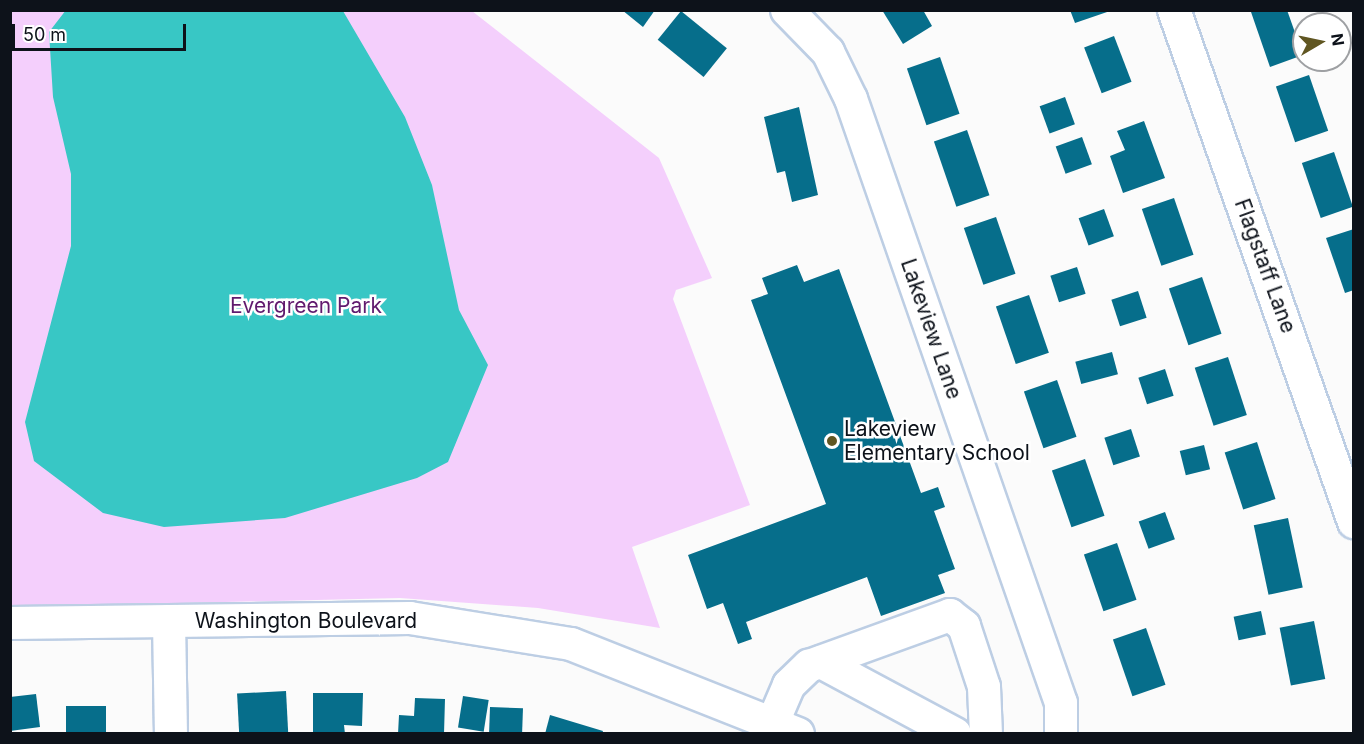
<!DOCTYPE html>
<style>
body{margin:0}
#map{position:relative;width:1364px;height:744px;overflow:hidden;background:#fbfbfb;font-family:Inter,sans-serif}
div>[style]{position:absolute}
.green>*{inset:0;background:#f4cffc}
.water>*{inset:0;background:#38c7c5}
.building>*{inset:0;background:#066e8b;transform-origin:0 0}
.roads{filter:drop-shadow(2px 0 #bdcee4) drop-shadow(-2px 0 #bdcee4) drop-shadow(0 2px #bdcee4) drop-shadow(0 -2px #bdcee4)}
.minor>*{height:32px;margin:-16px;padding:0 16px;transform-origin:16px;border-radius:16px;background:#fff}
.dots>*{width:16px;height:16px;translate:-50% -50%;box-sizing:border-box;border:3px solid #fff;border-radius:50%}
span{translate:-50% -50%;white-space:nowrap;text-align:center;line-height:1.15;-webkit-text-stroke:5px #fff;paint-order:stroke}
.street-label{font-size:21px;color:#0d121a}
.park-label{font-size:21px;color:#601a6e}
.poi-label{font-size:21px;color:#0d121a}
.left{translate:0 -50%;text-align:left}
.frame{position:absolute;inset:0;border:12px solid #0d121a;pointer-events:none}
.north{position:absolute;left:1292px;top:12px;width:60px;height:60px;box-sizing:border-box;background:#fff;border:2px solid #9ea0a3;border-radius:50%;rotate:81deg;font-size:16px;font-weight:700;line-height:24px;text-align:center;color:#0d121a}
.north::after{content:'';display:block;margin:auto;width:21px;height:27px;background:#605622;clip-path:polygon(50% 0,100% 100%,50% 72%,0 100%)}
.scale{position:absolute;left:12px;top:24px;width:174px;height:27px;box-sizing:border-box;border:3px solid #0d121a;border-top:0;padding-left:8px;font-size:18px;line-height:21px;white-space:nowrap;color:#0d121a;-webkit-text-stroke:4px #fff;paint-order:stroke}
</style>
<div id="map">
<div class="green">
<div style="clip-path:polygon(10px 11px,472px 11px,659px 158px,712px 278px,676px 290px,673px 299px,750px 505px,632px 547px,660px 628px,538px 608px,400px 598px,11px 607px)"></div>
</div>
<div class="water">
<div style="clip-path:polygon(66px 10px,343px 11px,405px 117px,432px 185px,459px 310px,488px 365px,448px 462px,417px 478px,285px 518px,164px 527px,103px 513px,34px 461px,25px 422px,71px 246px,71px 174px,53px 97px,49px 32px)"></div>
</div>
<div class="building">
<div style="clip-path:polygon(622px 10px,655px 10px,643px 27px)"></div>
<div style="clip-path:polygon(882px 10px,923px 10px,932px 26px,903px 44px)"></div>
<div style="clip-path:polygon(1070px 10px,1110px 10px,1110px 11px,1075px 23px)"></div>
<div style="clip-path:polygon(1287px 10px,1303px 55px,1270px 67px,1251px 12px)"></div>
<div style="left:681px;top:11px;width:59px;height:37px;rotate:39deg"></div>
<div style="left:1114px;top:36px;width:49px;height:32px;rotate:69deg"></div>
<div style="left:940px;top:57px;width:60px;height:35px;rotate:71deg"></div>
<div style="left:1309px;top:75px;width:59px;height:35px;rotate:71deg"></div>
<div style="left:1065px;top:97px;width:29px;height:27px;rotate:70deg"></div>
<div style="clip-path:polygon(799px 107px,818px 195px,792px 202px,785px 171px,777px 173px,764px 117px)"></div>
<div style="clip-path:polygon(1144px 121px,1165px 178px,1123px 193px,1110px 156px,1125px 150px,1117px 131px)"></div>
<div style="left:967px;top:130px;width:69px;height:35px;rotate:71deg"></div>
<div style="left:1082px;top:137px;width:29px;height:28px;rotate:70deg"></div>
<div style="left:1334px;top:152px;width:58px;height:34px;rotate:71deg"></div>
<div style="left:1174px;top:198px;width:60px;height:34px;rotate:71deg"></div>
<div style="left:1104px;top:209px;width:29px;height:27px;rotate:70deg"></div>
<div style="left:996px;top:217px;width:60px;height:34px;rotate:71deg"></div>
<div style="clip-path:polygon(1354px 229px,1354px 290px,1345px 293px,1326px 238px)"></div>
<div style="clip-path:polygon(797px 265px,804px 282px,839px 269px,921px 493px,938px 487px,945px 507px,934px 511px,955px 569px,938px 575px,945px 593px,881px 616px,867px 577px,746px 622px,752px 639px,738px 644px,723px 603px,707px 609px,688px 555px,826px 504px,751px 300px,768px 294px,762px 278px)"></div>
<div style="left:1077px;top:267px;width:28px;height:28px;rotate:72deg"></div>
<div style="left:1202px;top:277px;width:60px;height:35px;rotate:71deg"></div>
<div style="left:1138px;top:291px;width:28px;height:28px;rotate:72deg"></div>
<div style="left:1029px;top:295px;width:61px;height:35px;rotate:71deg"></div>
<div style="left:1112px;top:352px;width:23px;height:38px;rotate:75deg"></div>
<div style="left:1228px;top:357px;width:61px;height:35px;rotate:72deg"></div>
<div style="left:1165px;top:369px;width:28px;height:28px;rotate:72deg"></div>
<div style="left:1057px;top:380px;width:60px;height:35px;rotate:71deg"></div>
<div style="left:1131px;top:429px;width:29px;height:28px;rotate:72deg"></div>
<div style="left:1257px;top:442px;width:60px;height:34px;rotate:72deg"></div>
<div style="left:1204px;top:445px;width:25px;height:25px;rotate:76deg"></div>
<div style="left:1085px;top:459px;width:60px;height:35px;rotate:71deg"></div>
<div style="left:1165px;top:512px;width:29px;height:28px;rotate:70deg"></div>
<div style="left:1288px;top:518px;width:71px;height:35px;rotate:78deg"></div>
<div style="left:1117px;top:543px;width:60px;height:35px;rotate:71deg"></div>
<div style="left:1261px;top:611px;width:24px;height:28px;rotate:78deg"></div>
<div style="left:1314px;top:621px;width:59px;height:35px;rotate:79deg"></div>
<div style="left:1146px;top:628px;width:60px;height:35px;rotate:71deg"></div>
<div style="left:286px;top:691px;width:43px;height:49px;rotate:87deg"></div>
<div style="clip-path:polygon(313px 693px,363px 693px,362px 726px,344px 725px,345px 734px,313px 734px)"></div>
<div style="clip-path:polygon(36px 694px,40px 727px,10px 731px,10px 697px)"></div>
<div style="left:463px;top:696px;width:26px;height:32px;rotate:9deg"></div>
<div style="clip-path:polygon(415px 698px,445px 699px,444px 734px,398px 734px,399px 715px,414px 716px)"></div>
<div style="left:66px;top:706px;width:40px;height:28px"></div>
<div style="left:490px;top:707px;width:33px;height:27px;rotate:2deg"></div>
<div style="clip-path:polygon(550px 715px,603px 731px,602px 734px,545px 734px)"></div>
</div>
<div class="roads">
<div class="minor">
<div style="left:787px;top:10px;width:59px;rotate:45.7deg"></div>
<div style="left:828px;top:52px;width:52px;rotate:63.9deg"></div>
<div style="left:851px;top:99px;width:639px;rotate:70.83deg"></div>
<div style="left:1061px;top:703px;width:31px;rotate:90deg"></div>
<div style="left:1174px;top:10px;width:543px;rotate:70.63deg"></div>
<div style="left:169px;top:621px;width:113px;rotate:89deg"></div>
<div style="left:10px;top:623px;width:400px;rotate:-0.7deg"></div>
<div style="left:410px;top:618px;width:163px;rotate:9.2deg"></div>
<div style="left:571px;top:644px;width:244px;rotate:21.6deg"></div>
<div style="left:821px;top:662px;width:152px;rotate:28.2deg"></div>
<div style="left:768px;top:734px;width:53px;rotate:-66.8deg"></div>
<div style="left:789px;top:685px;width:28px;rotate:-44deg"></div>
<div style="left:809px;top:666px;width:150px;rotate:-19.9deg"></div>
<div style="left:950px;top:615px;width:18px;rotate:38deg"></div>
<div style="left:964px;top:626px;width:64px;rotate:71.8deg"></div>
<div style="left:984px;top:687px;width:47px;rotate:87.6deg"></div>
</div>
</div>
<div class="dots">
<div style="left:832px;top:441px;background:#605622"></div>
</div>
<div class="street-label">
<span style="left:1265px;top:266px;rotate:70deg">Flagstaff Lane</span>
<span style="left:931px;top:329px;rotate:71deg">Lakeview Lane</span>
<span style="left:306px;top:621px">Washington Boulevard</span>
</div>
<div class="park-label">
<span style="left:306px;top:306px">Evergreen Park</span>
</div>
<div class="poi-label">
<span class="left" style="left:844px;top:441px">Lakeview<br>Elementary School</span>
</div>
<div class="frame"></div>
<div class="north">N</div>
<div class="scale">50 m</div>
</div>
